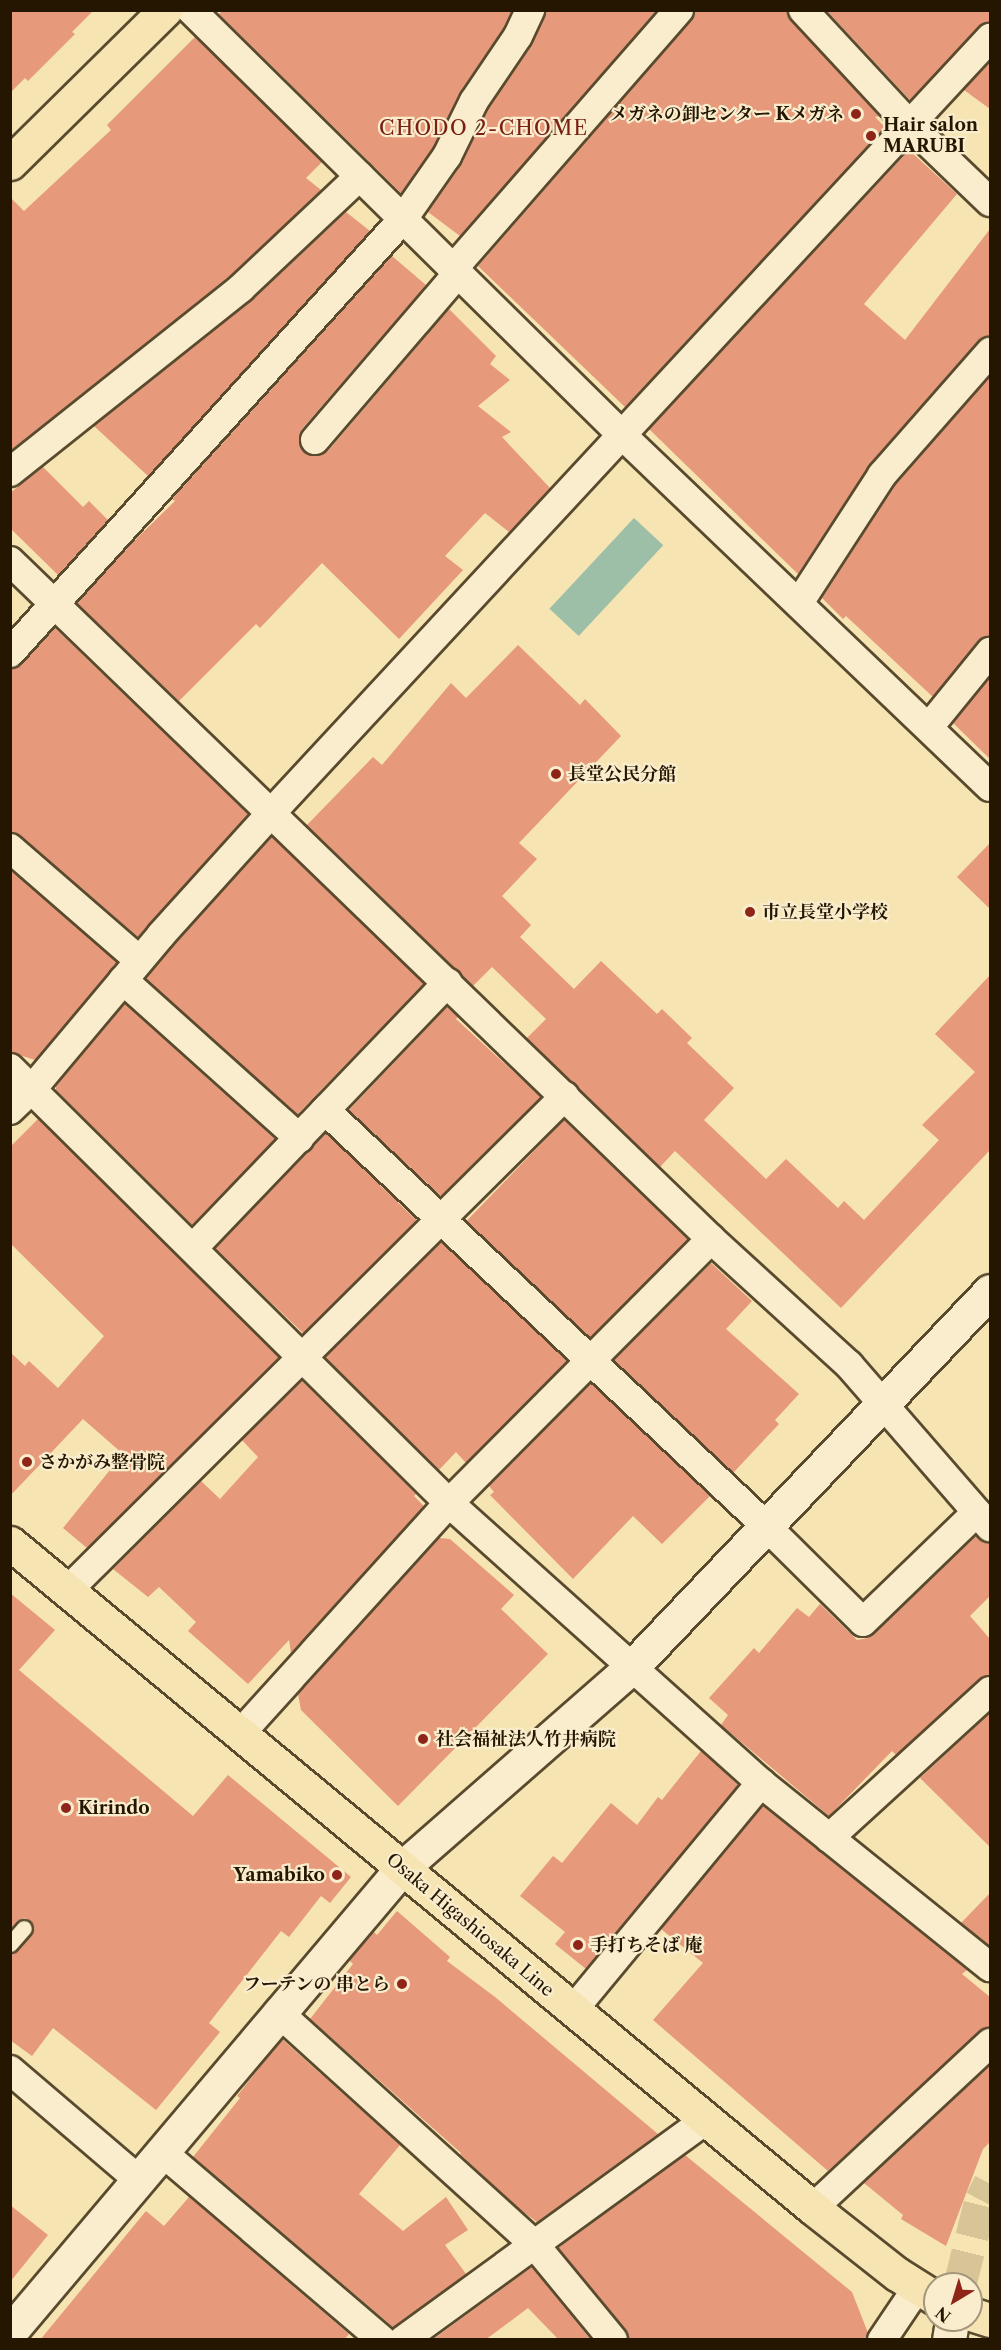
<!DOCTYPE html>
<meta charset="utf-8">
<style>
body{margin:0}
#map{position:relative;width:1001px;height:2350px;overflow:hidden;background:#f6e4b2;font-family:"Libre Caslon Text","Noto Serif JP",serif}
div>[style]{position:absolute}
.water>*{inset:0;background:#9dbfa8;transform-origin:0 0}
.building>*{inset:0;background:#e6997b;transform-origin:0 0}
.secondary-tunnel>*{height:33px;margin-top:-16.5px;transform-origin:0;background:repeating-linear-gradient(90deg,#d7c598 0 33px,transparent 0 49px)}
.roads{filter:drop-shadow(2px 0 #594a2e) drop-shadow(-2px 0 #594a2e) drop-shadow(0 2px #594a2e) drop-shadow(0 -2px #594a2e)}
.service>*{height:15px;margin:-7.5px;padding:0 7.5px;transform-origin:7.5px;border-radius:7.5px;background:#f9edcd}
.minor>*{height:28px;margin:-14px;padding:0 14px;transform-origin:14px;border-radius:14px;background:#f9edcd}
.tertiary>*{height:33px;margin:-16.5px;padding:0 16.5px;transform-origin:16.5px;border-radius:16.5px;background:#f9edcd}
.secondary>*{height:33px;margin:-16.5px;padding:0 16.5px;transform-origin:16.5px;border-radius:16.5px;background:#f9edcd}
.primary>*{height:33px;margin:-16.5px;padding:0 16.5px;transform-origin:16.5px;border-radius:16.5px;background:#f6e4b2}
.dots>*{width:16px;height:16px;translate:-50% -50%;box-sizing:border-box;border:3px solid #f9edcd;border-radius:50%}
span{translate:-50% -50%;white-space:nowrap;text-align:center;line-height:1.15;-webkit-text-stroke:4.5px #f9edcd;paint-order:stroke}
.poi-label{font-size:18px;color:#251602;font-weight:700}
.right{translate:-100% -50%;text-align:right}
.left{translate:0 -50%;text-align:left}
.street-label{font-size:18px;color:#251602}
.neighbourhood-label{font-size:20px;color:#7a1f14;letter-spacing:1.5px}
.frame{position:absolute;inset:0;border:12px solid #251602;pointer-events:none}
.north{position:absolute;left:923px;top:2272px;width:60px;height:60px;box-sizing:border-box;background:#f9edcd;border:2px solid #a4977c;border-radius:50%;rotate:218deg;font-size:16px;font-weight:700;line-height:24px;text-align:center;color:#251602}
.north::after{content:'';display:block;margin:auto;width:21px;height:27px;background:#8f2418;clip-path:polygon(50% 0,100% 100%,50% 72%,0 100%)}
</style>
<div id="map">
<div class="water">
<div style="left:634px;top:518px;width:40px;height:124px;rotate:43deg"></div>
</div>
<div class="building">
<div style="clip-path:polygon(10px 10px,94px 10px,72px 32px,75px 34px,28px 81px,25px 78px,10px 93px)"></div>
<div style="clip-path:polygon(223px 10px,512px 10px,504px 28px,459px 94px,433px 148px,401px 193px,219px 14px)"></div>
<div style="clip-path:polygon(546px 10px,657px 10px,460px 236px,428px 212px,461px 165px,488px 109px,532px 45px)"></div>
<div style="clip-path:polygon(695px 10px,787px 10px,791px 21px,879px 116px,875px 117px,885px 127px,625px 407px,478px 266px,691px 21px)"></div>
<div style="clip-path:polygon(826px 10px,990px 10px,990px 22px,978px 27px,910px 100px)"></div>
<div style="clip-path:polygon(195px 37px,322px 162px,306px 178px,321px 190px,230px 276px,10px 451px,10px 197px,24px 211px,111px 130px,107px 125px)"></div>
<div style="clip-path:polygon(990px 62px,990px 109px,964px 90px)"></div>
<div style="clip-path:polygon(909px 150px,957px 194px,864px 304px,905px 340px,990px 229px,990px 336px,978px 341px,870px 464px,798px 574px,649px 429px)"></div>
<div style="clip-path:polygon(346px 212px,370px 231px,148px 476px,94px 426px,251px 301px)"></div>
<div style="clip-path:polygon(392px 256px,426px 285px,302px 429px,299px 438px,304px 452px,313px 456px,328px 451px,449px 309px,496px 356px,490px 364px,510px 380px,478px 406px,511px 432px,502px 437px,550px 488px,509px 532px,485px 513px,445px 556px,463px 570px,399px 639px,322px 563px,260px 628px,256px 624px,179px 701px,77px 603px,132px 543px,175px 501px,172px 499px)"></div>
<div style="clip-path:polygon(990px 376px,990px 636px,977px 642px,933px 697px,846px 616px,843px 619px,822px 598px,895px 485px)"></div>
<div style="clip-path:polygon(43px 467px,83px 507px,89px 501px,108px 520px,58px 575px,10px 528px,10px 493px)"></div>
<div style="clip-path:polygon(55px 628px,248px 814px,138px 937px,21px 836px,10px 832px,10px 669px,22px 664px)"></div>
<div style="clip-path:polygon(518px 645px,580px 705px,585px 699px,621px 736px,519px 843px,537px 859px,502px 896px,531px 925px,520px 937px,574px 989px,601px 961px,657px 1014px,662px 1009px,692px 1038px,687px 1043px,734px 1088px,704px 1120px,766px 1179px,786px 1159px,838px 1208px,844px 1201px,864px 1220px,939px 1140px,922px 1125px,975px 1072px,935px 1034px,990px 975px,990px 1150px,841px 1308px,675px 1151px,660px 1167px,527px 1038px,546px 1019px,492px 967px,473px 986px,307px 825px,373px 757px,382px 765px,451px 683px,466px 698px)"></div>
<div style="clip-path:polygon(990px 678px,990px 759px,953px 723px)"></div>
<div style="left:272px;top:837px;width:211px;height:190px;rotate:44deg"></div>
<div style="clip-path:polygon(990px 843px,990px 909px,957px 877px)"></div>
<div style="clip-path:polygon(10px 870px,117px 962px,35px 1060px,10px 1052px)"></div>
<div style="clip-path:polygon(125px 1004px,275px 1139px,192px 1225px,56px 1090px,56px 1086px)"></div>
<div style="clip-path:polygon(447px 1007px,458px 1017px,456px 1019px,541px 1097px,441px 1196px,349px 1110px)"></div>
<div style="clip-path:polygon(38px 1119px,279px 1357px,87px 1548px,63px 1528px,123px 1454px,83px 1419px,10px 1496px,10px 1352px,25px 1366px,29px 1361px,58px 1388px,104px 1336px,10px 1243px,10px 1147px)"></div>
<div style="left:564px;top:1120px;width:172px;height:140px;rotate:44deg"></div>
<div style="left:326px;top:1133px;width:126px;height:160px;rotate:44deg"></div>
<div style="clip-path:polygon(441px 1242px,567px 1361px,466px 1463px,456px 1452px,439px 1470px,325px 1357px)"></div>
<div style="clip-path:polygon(711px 1263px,752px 1301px,726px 1329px,799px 1394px,775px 1420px,779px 1424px,733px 1473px,614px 1360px)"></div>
<div style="clip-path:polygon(302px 1381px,416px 1494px,414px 1496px,424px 1506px,291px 1653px,289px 1640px,248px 1684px,188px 1631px,196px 1622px,159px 1587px,148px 1597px,113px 1569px,201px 1481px,220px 1499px,258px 1457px,242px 1440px)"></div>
<div style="clip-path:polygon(591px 1383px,710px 1496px,662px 1544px,633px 1516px,573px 1579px,490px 1495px,494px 1492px,489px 1486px)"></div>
<div style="clip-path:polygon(976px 1536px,984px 1542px,990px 1543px,990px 1596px,970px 1616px,990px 1639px,990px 1675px,979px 1679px,896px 1755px,892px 1751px,829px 1816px,721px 1725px,728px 1715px,709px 1698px,754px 1648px,759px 1653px,797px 1608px,809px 1617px,820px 1604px,857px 1640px,868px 1638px)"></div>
<div style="clip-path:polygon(439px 1538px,450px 1539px,514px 1595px,501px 1609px,548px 1654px,398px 1806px,301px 1710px,298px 1694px)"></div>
<div style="clip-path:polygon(10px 1593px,55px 1630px,19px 1670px,193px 1816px,228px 1775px,351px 1877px,330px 1903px,321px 1896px,289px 1937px,281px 1931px,209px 2023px,220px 2032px,156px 2110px,53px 2028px,32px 2056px,10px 2040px,10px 1953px,17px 1950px,34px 1929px,31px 1921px,25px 1918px,17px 1921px,10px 1929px)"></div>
<div style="clip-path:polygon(990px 1713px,990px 1847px,920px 1778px)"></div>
<div style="clip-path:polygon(701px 1751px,738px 1785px,586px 1969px,555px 1944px,565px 1932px,520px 1896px,553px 1856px,562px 1863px,611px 1803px,637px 1825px,658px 1797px,662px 1800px)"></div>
<div style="clip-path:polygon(763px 1806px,967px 1970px,962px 1974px,990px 1997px,990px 2027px,979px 2031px,828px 2171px,653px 2020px,703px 1963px,661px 1929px)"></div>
<div style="clip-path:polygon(990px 1893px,990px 1946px,961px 1923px)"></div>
<div style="clip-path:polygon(397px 1911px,450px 1957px,447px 1961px,495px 1997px,658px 2134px,537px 2222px,518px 2208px,460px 2154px,461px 2153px,310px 2019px,353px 1964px,349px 1960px,373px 1931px,377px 1935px)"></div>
<div style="clip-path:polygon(282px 2039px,400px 2145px,359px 2194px,403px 2231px,446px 2197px,468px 2230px,445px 2245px,466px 2274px,393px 2327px,193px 2157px,240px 2098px,237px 2096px)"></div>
<div style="clip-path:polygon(990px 2065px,990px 2142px,983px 2149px,946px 2246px,901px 2219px,903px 2215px,864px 2183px)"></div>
<div style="clip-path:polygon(685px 2155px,852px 2292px,868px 2333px,866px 2340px,629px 2340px,626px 2330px,558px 2248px)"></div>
<div style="clip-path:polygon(189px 2197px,349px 2334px,344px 2340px,40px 2340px,146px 2211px,164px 2226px)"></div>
<div style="clip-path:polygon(10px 2205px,48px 2235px,10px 2282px)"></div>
<div style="clip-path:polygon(532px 2267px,591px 2340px,559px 2340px,528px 2308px,485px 2340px,432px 2340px)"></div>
</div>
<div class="secondary-tunnel">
<div style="left:960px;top:2284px;width:87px;rotate:-76deg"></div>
<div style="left:981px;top:2200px;width:19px;rotate:-62deg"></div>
</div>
<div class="roads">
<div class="service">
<div style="left:10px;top:1944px;width:21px;rotate:-49deg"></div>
</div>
<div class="minor">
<div style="left:191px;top:10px;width:605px;rotate:44.6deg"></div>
<div style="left:622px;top:435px;width:509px;rotate:43.73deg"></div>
<div style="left:803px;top:10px;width:157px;rotate:47.1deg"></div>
<div style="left:910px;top:125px;width:111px;rotate:43.9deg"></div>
<div style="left:453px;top:269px;width:344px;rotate:-48.9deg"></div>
<div style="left:315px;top:440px;width:220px;rotate:-49.4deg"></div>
<div style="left:10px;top:472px;width:295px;rotate:-38.5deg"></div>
<div style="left:241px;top:288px;width:163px;rotate:-43.3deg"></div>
<div style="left:10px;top:561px;width:975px;rotate:44.04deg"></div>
<div style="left:711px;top:1239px;width:187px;rotate:42.4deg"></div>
<div style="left:849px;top:1365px;width:215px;rotate:49deg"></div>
<div style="left:799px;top:603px;width:153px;rotate:-57deg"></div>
<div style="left:882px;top:475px;width:164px;rotate:-48.7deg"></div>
<div style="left:10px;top:653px;width:585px;rotate:-47.84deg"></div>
<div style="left:403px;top:219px;width:77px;rotate:-55.1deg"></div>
<div style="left:447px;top:156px;width:61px;rotate:-63.9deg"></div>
<div style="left:474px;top:101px;width:78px;rotate:-55.9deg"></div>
<div style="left:518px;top:36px;width:29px;rotate:-65deg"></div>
<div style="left:929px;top:727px;width:97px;rotate:-50.9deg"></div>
<div style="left:10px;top:848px;width:171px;rotate:41deg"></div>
<div style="left:123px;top:980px;width:237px;rotate:41.9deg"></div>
<div style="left:10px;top:1068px;width:618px;rotate:44.74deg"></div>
<div style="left:449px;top:1503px;width:419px;rotate:41.9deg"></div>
<div style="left:761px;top:1783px;width:294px;rotate:38.8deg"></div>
<div style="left:10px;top:1110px;width:30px;rotate:-44deg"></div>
<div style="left:32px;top:1089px;width:201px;rotate:-50deg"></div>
<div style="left:161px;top:935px;width:166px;rotate:-47.9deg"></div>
<div style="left:272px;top:812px;width:1056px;rotate:-47.15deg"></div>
<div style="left:325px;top:1110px;width:606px;rotate:43.33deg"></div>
<div style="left:766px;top:1526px;width:136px;rotate:44.7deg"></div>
<div style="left:863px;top:1622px;width:158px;rotate:-44deg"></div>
<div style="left:193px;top:1248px;width:368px;rotate:-46.2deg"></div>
<div style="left:67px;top:1591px;width:702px;rotate:-44.83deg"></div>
<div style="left:240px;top:1734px;width:312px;rotate:-47.9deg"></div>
<div style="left:449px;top:1503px;width:372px;rotate:-45.2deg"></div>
<div style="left:829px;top:1838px;width:218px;rotate:-42.4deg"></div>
<div style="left:573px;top:2010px;width:295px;rotate:-50.4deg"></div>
<div style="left:278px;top:2012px;width:345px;rotate:42.2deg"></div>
<div style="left:534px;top:2244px;width:124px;rotate:50.5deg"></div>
<div style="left:10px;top:2070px;width:170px;rotate:40.5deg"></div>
<div style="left:162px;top:2152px;width:289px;rotate:40.5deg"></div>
<div style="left:813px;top:2208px;width:242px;rotate:-43deg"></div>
<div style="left:403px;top:2340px;width:374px;rotate:-36deg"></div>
<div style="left:882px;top:2340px;width:63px;rotate:-56.1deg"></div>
</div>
<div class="tertiary">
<div style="left:10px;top:2332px;width:607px;rotate:-49.81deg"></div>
<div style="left:402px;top:1868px;width:305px;rotate:-41.2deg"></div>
<div style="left:632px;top:1667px;width:519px;rotate:-46.4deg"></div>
</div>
<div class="secondary">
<div style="left:949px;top:2340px;width:20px;rotate:-81deg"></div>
</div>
<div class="primary">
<div style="left:10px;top:163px;width:218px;rotate:-44.6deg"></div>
<div style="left:10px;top:1543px;width:1043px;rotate:39.63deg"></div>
<div style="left:813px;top:2208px;width:107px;rotate:38.2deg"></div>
<div style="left:897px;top:2274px;width:45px;rotate:32.3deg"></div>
<div style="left:971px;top:2314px;width:20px;rotate:18deg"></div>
</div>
</div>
<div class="dots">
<div style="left:856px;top:114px;background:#8f2418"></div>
<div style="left:871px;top:136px;background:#8f2418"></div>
<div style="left:556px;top:774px;background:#8f2418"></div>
<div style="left:750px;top:912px;background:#8f2418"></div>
<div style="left:27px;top:1462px;background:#8f2418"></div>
<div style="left:423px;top:1739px;background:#8f2418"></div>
<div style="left:66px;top:1808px;background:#8f2418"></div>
<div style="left:337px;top:1875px;background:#8f2418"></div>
<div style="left:578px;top:1945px;background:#8f2418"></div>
<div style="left:402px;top:1984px;background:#8f2418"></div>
</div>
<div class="poi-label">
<span class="right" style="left:844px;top:114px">メガネの卸センター Kメガネ</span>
<span class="left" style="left:883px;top:136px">Hair salon<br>MARUBI</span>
<span class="left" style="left:568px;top:774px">長堂公民分館</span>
<span class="left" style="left:762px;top:912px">市立長堂小学校</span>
<span class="left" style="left:39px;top:1462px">さかがみ整骨院</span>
<span class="left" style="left:436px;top:1739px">社会福祉法人竹井病院</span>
<span class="left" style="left:78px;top:1808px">Kirindo</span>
<span class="right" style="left:325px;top:1875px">Yamabiko</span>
<span class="left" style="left:590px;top:1945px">手打ちそば 庵</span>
<span class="right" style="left:390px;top:1984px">フーテンの 串とら</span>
</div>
<div class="street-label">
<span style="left:470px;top:1925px;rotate:40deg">Osaka Higashiosaka Line</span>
</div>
<div class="neighbourhood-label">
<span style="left:484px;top:128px">CHODO 2-CHOME</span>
</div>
<div class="frame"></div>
<div class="north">N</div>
</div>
